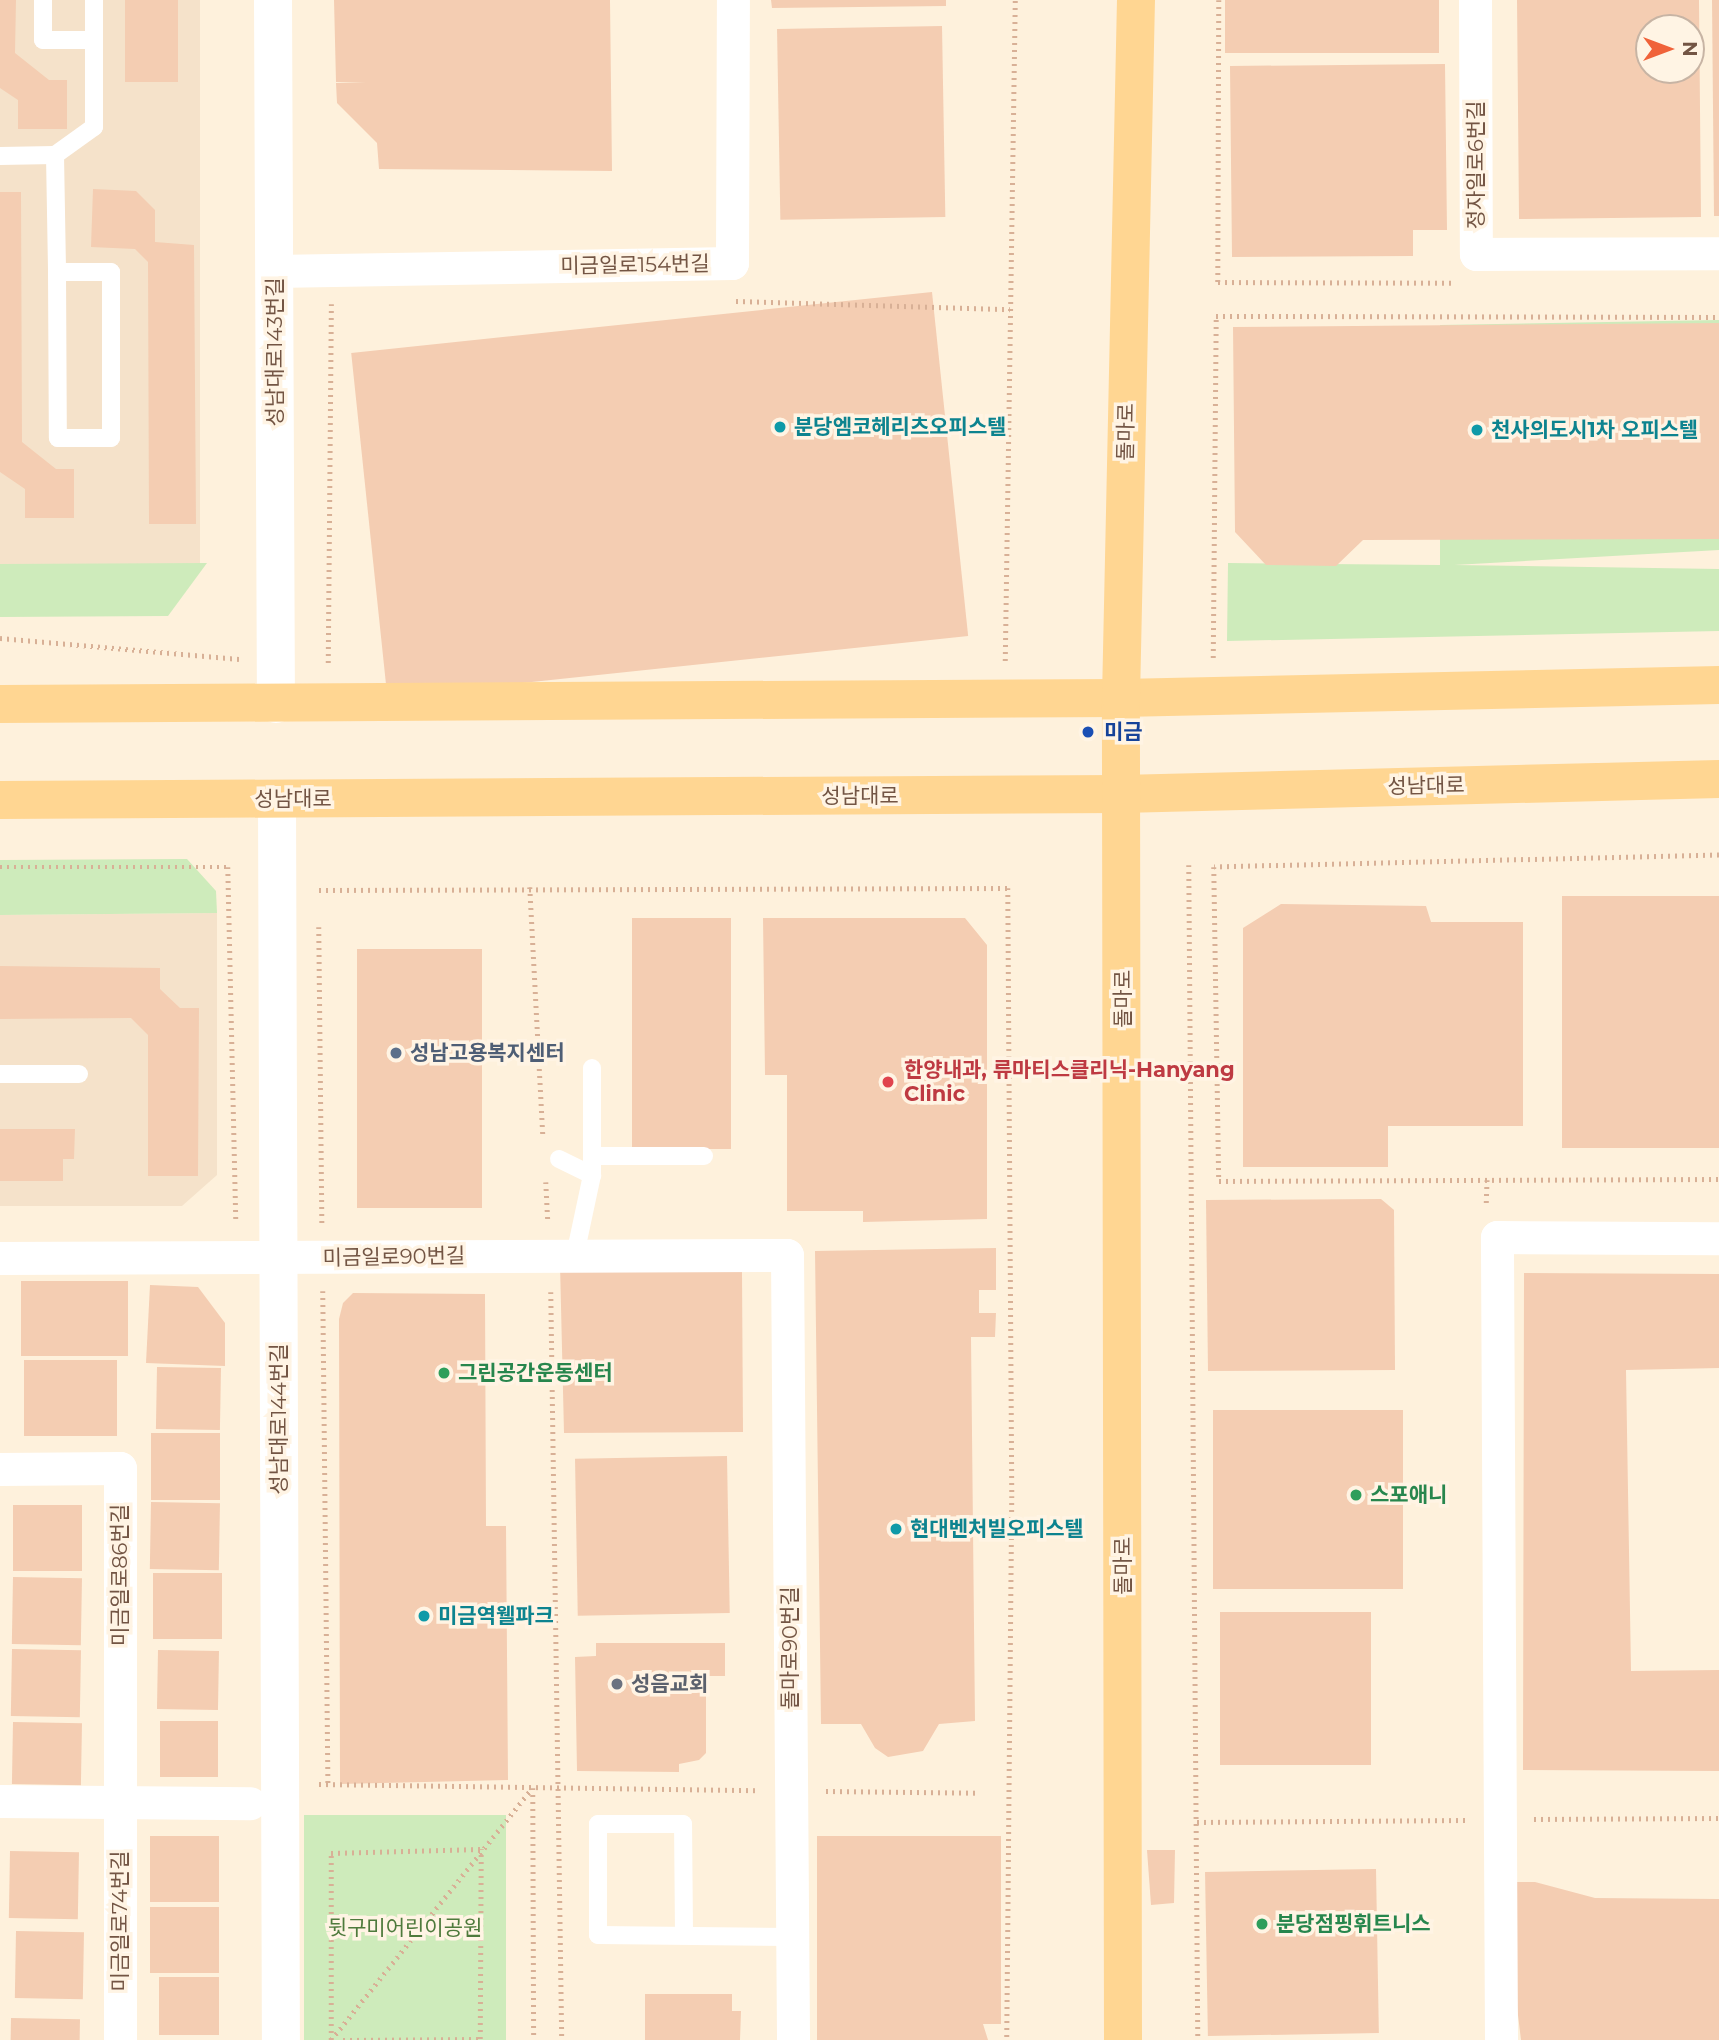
<!DOCTYPE html>
<meta charset="utf-8">
<style>
body{margin:0}
#map{position:relative;width:1719px;height:2040px;overflow:hidden;background:#fef1dc;font-family:Montserrat,"Noto Sans KR",sans-serif}
div>[style]{position:absolute}
.residential>*{inset:0;background:#f5e2ca;transform-origin:0 0}
.green>*{inset:0;background:#ceebbb;transform-origin:0 0}
.building>*{inset:0;background:#f4cdb2;transform-origin:0 0}
.path>*{height:4.5px;margin-top:-2.25px;transform-origin:0;background:repeating-linear-gradient(90deg,#d8b096 0 2px,transparent 0 7px)}
.lane>*{height:18px;margin:-9px;padding:0 9px;transform-origin:9px;border-radius:9px;background:#fff}
.street>*{height:33px;margin:-16.5px;padding:0 16.5px;transform-origin:16.5px;border-radius:16.5px;background:#fff}
.secondary>*{height:38px;margin:-19px;padding:0 19px;transform-origin:19px;border-radius:19px;background:#fff}
.primary>*{height:38px;margin:-19px;padding:0 19px;transform-origin:19px;border-radius:19px;background:#ffd692}
.dots>*{width:19px;height:19px;translate:-50% -50%;box-sizing:border-box;border:4px solid #fff4e4;border-radius:50%}
span{translate:-50% -50%;white-space:nowrap;text-align:center;line-height:1.15;-webkit-text-stroke:7px #fff4e4;paint-order:stroke}
.street-label{font-size:21px;color:#735544}
.culture-label{font-size:21px;color:#0d838f;font-weight:700}
.left{translate:0 -50%;text-align:left}
.transit-label{font-size:21px;color:#164399;font-weight:700}
.service-label{font-size:21px;color:#4e5e75;font-weight:700}
.health-label{font-size:21px;color:#be3a42;font-weight:700}
.leisure-label{font-size:21px;color:#27864d;font-weight:700}
.worship-label{font-size:21px;color:#5b616d;font-weight:700}
.park-label{font-size:21px;color:#4e7a3c}
.north{position:absolute;left:1635px;top:14px;width:70px;height:70px;box-sizing:border-box;background:#fff4e4;border:2px solid #c7b4a4;border-radius:50%;rotate:90deg;font-size:19px;font-weight:700;line-height:28px;text-align:center;color:#735544}
.north::after{content:'';display:block;margin:auto;width:24px;height:32px;background:#f06239;clip-path:polygon(50% 0,100% 100%,50% 72%,0 100%)}
</style>
<div id="map">
<div class="residential">
<div style="left:0;top:0;width:200px;height:564px"></div>
<div style="clip-path:polygon(217px 913px,217px 1175px,182px 1206px,0 1206px,0 915px)"></div>
</div>
<div class="green">
<div style="clip-path:polygon(1719px 320px,1719px 550px,1454px 565px,1719px 569px,1719px 631px,1227px 641px,1228px 563px,1440px 565px,1440px 325px)"></div>
<div style="clip-path:polygon(207px 563px,168px 616px,0 617px,0 564px)"></div>
<div style="clip-path:polygon(187px 859px,216px 891px,217px 913px,0 915px,0 860px)"></div>
<div style="left:304px;top:1815px;width:202px;height:225px"></div>
</div>
<div class="building">
<div style="clip-path:polygon(0 0,16px 0,15px 53px,49px 80px,67px 80px,67px 129px,18px 129px,18px 100px,0 88px)"></div>
<div style="left:125px;top:0;width:53px;height:82px"></div>
<div style="clip-path:polygon(334px 0,610px 0,612px 171px,379px 169px,377px 143px,337px 103px,336px 83px,366px 82px,336px 82px)"></div>
<div style="clip-path:polygon(771px 0,946px 0,946px 6px,772px 8px)"></div>
<div style="left:1225px;top:0;width:214px;height:53px"></div>
<div style="clip-path:polygon(evenodd,1517px 0,1699px 0,1701px 217px,1519px 219px,1517px 0,1649px 28px,1691px 28px,1691px 70px,1649px 70px,1649px 28px)"></div>
<div style="clip-path:polygon(1712px 0,1719px 0,1719px 216px,1714px 216px)"></div>
<div style="left:942px;top:26px;width:191px;height:165px;rotate:89deg"></div>
<div style="clip-path:polygon(1445px 64px,1447px 230px,1413px 230px,1413px 256px,1232px 257px,1230px 66px)"></div>
<div style="clip-path:polygon(93px 189px,136px 191px,155px 210px,155px 242px,194px 245px,196px 524px,149px 524px,148px 262px,135px 249px,91px 247px)"></div>
<div style="clip-path:polygon(0 192px,21px 192px,22px 442px,56px 469px,74px 469px,74px 518px,25px 518px,25px 489px,0 472px)"></div>
<div style="left:932px;top:292px;width:346px;height:584px;rotate:84deg"></div>
<div style="clip-path:polygon(1719px 323px,1719px 539px,1363px 540px,1336px 566px,1266px 565px,1235px 532px,1233px 327px)"></div>
<div style="left:1719px;top:896px;width:252px;height:157px;rotate:90deg"></div>
<div style="clip-path:polygon(1281px 904px,1426px 906px,1431px 922px,1523px 922px,1523px 1126px,1388px 1126px,1388px 1167px,1243px 1167px,1243px 928px)"></div>
<div style="left:731px;top:918px;width:231px;height:99px;rotate:90deg"></div>
<div style="clip-path:polygon(763px 918px,965px 918px,987px 945px,987px 1219px,863px 1222px,863px 1211px,787px 1211px,787px 1075px,765px 1075px)"></div>
<div style="left:482px;top:949px;width:259px;height:125px;rotate:90deg"></div>
<div style="clip-path:polygon(0 966px,160px 968px,160px 989px,180px 1008px,199px 1008px,198px 1176px,148px 1176px,148px 1035px,131px 1018px,0 1019px)"></div>
<div style="clip-path:polygon(0 1129px,75px 1129px,74px 1159px,63px 1159px,63px 1181px,0 1181px)"></div>
<div style="clip-path:polygon(1381px 1199px,1394px 1210px,1395px 1370px,1208px 1371px,1206px 1200px)"></div>
<div style="clip-path:polygon(996px 1248px,996px 1290px,979px 1290px,979px 1313px,996px 1313px,995px 1337px,971px 1337px,975px 1721px,939px 1724px,923px 1751px,888px 1757px,875px 1748px,861px 1724px,821px 1724px,815px 1251px)"></div>
<div style="clip-path:polygon(730px 1263px,742px 1272px,743px 1432px,564px 1433px,560px 1264px)"></div>
<div style="clip-path:polygon(1524px 1273px,1719px 1274px,1719px 1368px,1626px 1370px,1631px 1671px,1719px 1670px,1719px 1771px,1523px 1770px)"></div>
<div style="left:21px;top:1281px;width:107px;height:75px"></div>
<div style="clip-path:polygon(150px 1285px,198px 1287px,225px 1323px,225px 1366px,146px 1363px)"></div>
<div style="clip-path:polygon(353px 1293px,485px 1294px,486px 1526px,506px 1526px,508px 1780px,340px 1784px,339px 1319px,343px 1303px)"></div>
<div style="left:117px;top:1360px;width:76px;height:93px;rotate:90deg"></div>
<div style="left:157px;top:1367px;width:64px;height:62px;rotate:1deg"></div>
<div style="left:1213px;top:1410px;width:190px;height:179px"></div>
<div style="left:151px;top:1433px;width:69px;height:67px"></div>
<div style="left:727px;top:1456px;width:157px;height:152px;rotate:89deg"></div>
<div style="left:151px;top:1502px;width:69px;height:67px;rotate:1deg"></div>
<div style="left:13px;top:1505px;width:69px;height:66px"></div>
<div style="left:153px;top:1573px;width:69px;height:66px"></div>
<div style="left:13px;top:1577px;width:69px;height:67px;rotate:1deg"></div>
<div style="left:1220px;top:1612px;width:151px;height:153px"></div>
<div style="clip-path:polygon(596px 1643px,725px 1643px,725px 1676px,706px 1676px,706px 1753px,699px 1760px,679px 1764px,679px 1772px,577px 1771px,575px 1657px,596px 1656px)"></div>
<div style="left:12px;top:1649px;width:69px;height:67px;rotate:1deg"></div>
<div style="left:158px;top:1650px;width:61px;height:59px;rotate:1deg"></div>
<div style="left:160px;top:1721px;width:58px;height:56px"></div>
<div style="left:13px;top:1722px;width:69px;height:62px;rotate:1deg"></div>
<div style="left:150px;top:1836px;width:69px;height:66px"></div>
<div style="clip-path:polygon(817px 1836px,1001px 1836px,1001px 2024px,983px 2024px,988px 2040px,817px 2040px)"></div>
<div style="clip-path:polygon(1147px 1850px,1175px 1850px,1174px 1903px,1151px 1905px)"></div>
<div style="left:10px;top:1851px;width:69px;height:67px;rotate:1deg"></div>
<div style="left:1376px;top:1869px;width:164px;height:171px;rotate:89deg"></div>
<div style="clip-path:polygon(1502px 1882px,1535px 1882px,1595px 1898px,1719px 1899px,1719px 2040px,1521px 2040px)"></div>
<div style="left:150px;top:1907px;width:69px;height:66px"></div>
<div style="left:16px;top:1931px;width:68px;height:67px;rotate:1deg"></div>
<div style="left:159px;top:1977px;width:60px;height:58px"></div>
<div style="clip-path:polygon(645px 1994px,732px 1994px,732px 2011px,741px 2011px,740px 2040px,645px 2040px)"></div>
<div style="left:11px;top:2018px;width:69px;height:22px;rotate:1deg"></div>
</div>
<div class="path">
<div style="left:1219px;top:0;width:282px;rotate:90.2deg"></div>
<div style="left:1218px;top:282px;width:238px;rotate:0.2deg"></div>
<div style="left:736px;top:301px;width:274px;rotate:1.7deg"></div>
<div style="left:0;top:638px;width:240px;rotate:5deg"></div>
<div style="left:1213px;top:658px;width:342px;rotate:-89.5deg"></div>
<div style="left:1216px;top:316px;width:503px;rotate:0.11deg"></div>
<div style="left:1005px;top:661px;width:661px;rotate:-89.13deg"></div>
<div style="left:328px;top:663px;width:359px;rotate:-89.5deg"></div>
<div style="left:1719px;top:855px;width:505px;rotate:178.64deg"></div>
<div style="left:1214px;top:867px;width:314px;rotate:89.1deg"></div>
<div style="left:1219px;top:1181px;width:500px;rotate:-0.23deg"></div>
<div style="left:1189px;top:865px;width:1175px;rotate:89.56deg"></div>
<div style="left:0;top:867px;width:228px"></div>
<div style="left:228px;top:867px;width:354px;rotate:88.7deg"></div>
<div style="left:530px;top:887px;width:251px;rotate:87deg"></div>
<div style="left:319px;top:890px;width:689px;rotate:-0.17deg"></div>
<div style="left:1008px;top:888px;width:608px;rotate:89.62deg"></div>
<div style="left:1012px;top:1496px;width:544px;rotate:90.53deg"></div>
<div style="left:319px;top:927px;width:296px;rotate:89.4deg"></div>
<div style="left:546px;top:1182px;width:40px;rotate:87.1deg"></div>
<div style="left:1486px;top:1203px;width:23px;rotate:-88deg"></div>
<div style="left:323px;top:1291px;width:493px;rotate:89.4deg"></div>
<div style="left:551px;top:1292px;width:748px;rotate:89.16deg"></div>
<div style="left:319px;top:1784px;width:439px;rotate:0.8deg"></div>
<div style="left:533px;top:1788px;width:252px;rotate:89.8deg"></div>
<div style="left:826px;top:1791px;width:153px;rotate:0.7deg"></div>
<div style="left:1534px;top:1819px;width:185px;rotate:-0.3deg"></div>
<div style="left:1197px;top:1822px;width:269px;rotate:-0.4deg"></div>
<div style="left:331px;top:2040px;width:187px;rotate:-90deg"></div>
<div style="left:331px;top:1853px;width:150px;rotate:-1.5deg"></div>
<div style="left:331px;top:2040px;width:322px;rotate:-51.4deg"></div>
<div style="left:343px;top:2040px;width:137px;rotate:-0.4deg"></div>
<div style="left:480px;top:2039px;width:190px;rotate:-89.7deg"></div>
</div>
<div class="lane">
<div style="left:43px;top:0;width:40px;rotate:90deg"></div>
<div style="left:43px;top:40px;width:51px"></div>
<div style="left:55px;top:155px;width:117px;rotate:89deg"></div>
<div style="left:57px;top:272px;width:166px;rotate:89.7deg"></div>
<div style="left:58px;top:438px;width:53px"></div>
<div style="left:111px;top:438px;width:166px;rotate:-90deg"></div>
<div style="left:111px;top:272px;width:54px;rotate:180deg"></div>
<div style="left:0;top:156px;width:55px;rotate:-1deg"></div>
<div style="left:55px;top:155px;width:48px;rotate:-35.7deg"></div>
<div style="left:94px;top:127px;width:127px;rotate:-90deg"></div>
<div style="left:0;top:1074px;width:79px"></div>
<div style="left:592px;top:1156px;width:112px"></div>
<div style="left:559px;top:1159px;width:37px;rotate:26deg"></div>
<div style="left:575px;top:1255px;width:82px;rotate:-78deg"></div>
<div style="left:592px;top:1175px;width:107px;rotate:-90deg"></div>
<div style="left:684px;top:1934px;width:110px;rotate:-90.5deg"></div>
<div style="left:683px;top:1824px;width:85px;rotate:180deg"></div>
<div style="left:598px;top:1824px;width:111px;rotate:90deg"></div>
<div style="left:598px;top:1935px;width:194px;rotate:0.6deg"></div>
</div>
<div class="street">
<div style="left:1475px;top:0;width:254px;rotate:89.8deg"></div>
<div style="left:1476px;top:254px;width:243px;rotate:-0.2deg"></div>
<div style="left:274px;top:271px;width:458px;rotate:-1deg"></div>
<div style="left:732px;top:263px;width:263px;rotate:-89.8deg"></div>
<div style="left:0;top:1258px;width:787px;rotate:-0.22deg"></div>
<div style="left:787px;top:1255px;width:785px;rotate:89.56deg"></div>
<div style="left:0;top:1469px;width:120px;rotate:-0.5deg"></div>
<div style="left:120px;top:1468px;width:572px;rotate:90deg"></div>
<div style="left:0;top:1801px;width:250px;rotate:0.5deg"></div>
<div style="left:1501px;top:2040px;width:803px;rotate:-90.29deg"></div>
<div style="left:1497px;top:1237px;width:222px;rotate:0.3deg"></div>
</div>
<div class="secondary">
<div style="left:273px;top:0;width:704px;rotate:89.76deg"></div>
<div style="left:277px;top:799px;width:1241px;rotate:89.82deg"></div>
</div>
<div class="primary">
<div style="left:0;top:704px;width:1121px;rotate:-0.31deg"></div>
<div style="left:1121px;top:698px;width:598px;rotate:-1.25deg"></div>
<div style="left:0;top:800px;width:1121px;rotate:-0.31deg"></div>
<div style="left:1121px;top:794px;width:598px;rotate:-1.44deg"></div>
<div style="left:1123px;top:2040px;width:1342px;rotate:-90.09deg"></div>
<div style="left:1121px;top:698px;width:698px;rotate:-88.77deg"></div>
</div>
<div class="dots">
<div style="left:780px;top:427px;background:#0f9aa8"></div>
<div style="left:1477px;top:430px;background:#0f9aa8"></div>
<div style="left:1088px;top:732px;background:#1a4fb4"></div>
<div style="left:396px;top:1053px;background:#5c6f8a"></div>
<div style="left:888px;top:1082px;background:#e0444e"></div>
<div style="left:444px;top:1373px;background:#2e9e5b"></div>
<div style="left:1356px;top:1495px;background:#2e9e5b"></div>
<div style="left:896px;top:1529px;background:#0f9aa8"></div>
<div style="left:424px;top:1616px;background:#0f9aa8"></div>
<div style="left:617px;top:1684px;background:#6b7280"></div>
<div style="left:1262px;top:1924px;background:#2e9e5b"></div>
</div>
<div class="street-label">
<span style="left:1476px;top:165px;rotate:-90deg">정자일로6번길</span>
<span style="left:635px;top:265px;rotate:-1deg">미금일로154번길</span>
<span style="left:275px;top:352px;rotate:-90deg">성남대로143번길</span>
<span style="left:1126px;top:432px;rotate:-89deg">돌마로</span>
<span style="left:1426px;top:786px;rotate:-1deg">성남대로</span>
<span style="left:860px;top:796px">성남대로</span>
<span style="left:293px;top:799px">성남대로</span>
<span style="left:1123px;top:999px;rotate:-90deg">돌마로</span>
<span style="left:394px;top:1257px;rotate:-1deg">미금일로90번길</span>
<span style="left:279px;top:1419px;rotate:-90deg">성남대로144번길</span>
<span style="left:1123px;top:1566px;rotate:-90deg">돌마로</span>
<span style="left:120px;top:1575px;rotate:-90deg">미금일로86번길</span>
<span style="left:790px;top:1648px;rotate:-90deg">돌마로90번길</span>
<span style="left:120px;top:1921px;rotate:-90deg">미금일로74번길</span>
</div>
<div class="culture-label">
<span class="left" style="left:794px;top:427px">분당엠코헤리츠오피스텔</span>
<span class="left" style="left:1491px;top:430px">천사의도시1차 오피스텔</span>
<span class="left" style="left:910px;top:1529px">현대벤처빌오피스텔</span>
<span class="left" style="left:438px;top:1616px">미금역웰파크</span>
</div>
<div class="transit-label">
<span class="left" style="left:1104px;top:732px">미금</span>
</div>
<div class="service-label">
<span class="left" style="left:410px;top:1053px">성남고용복지센터</span>
</div>
<div class="health-label">
<span class="left" style="left:904px;top:1082px">한양내과, 류마티스클리닉-Hanyang<br>Clinic</span>
</div>
<div class="leisure-label">
<span class="left" style="left:458px;top:1373px">그린공간운동센터</span>
<span class="left" style="left:1370px;top:1495px">스포애니</span>
<span class="left" style="left:1276px;top:1924px">분당점핑휘트니스</span>
</div>
<div class="worship-label">
<span class="left" style="left:631px;top:1684px">성음교회</span>
</div>
<div class="park-label">
<span style="left:405px;top:1928px">뒷구미어린이공원</span>
</div>
<div class="north">N</div>
</div>
